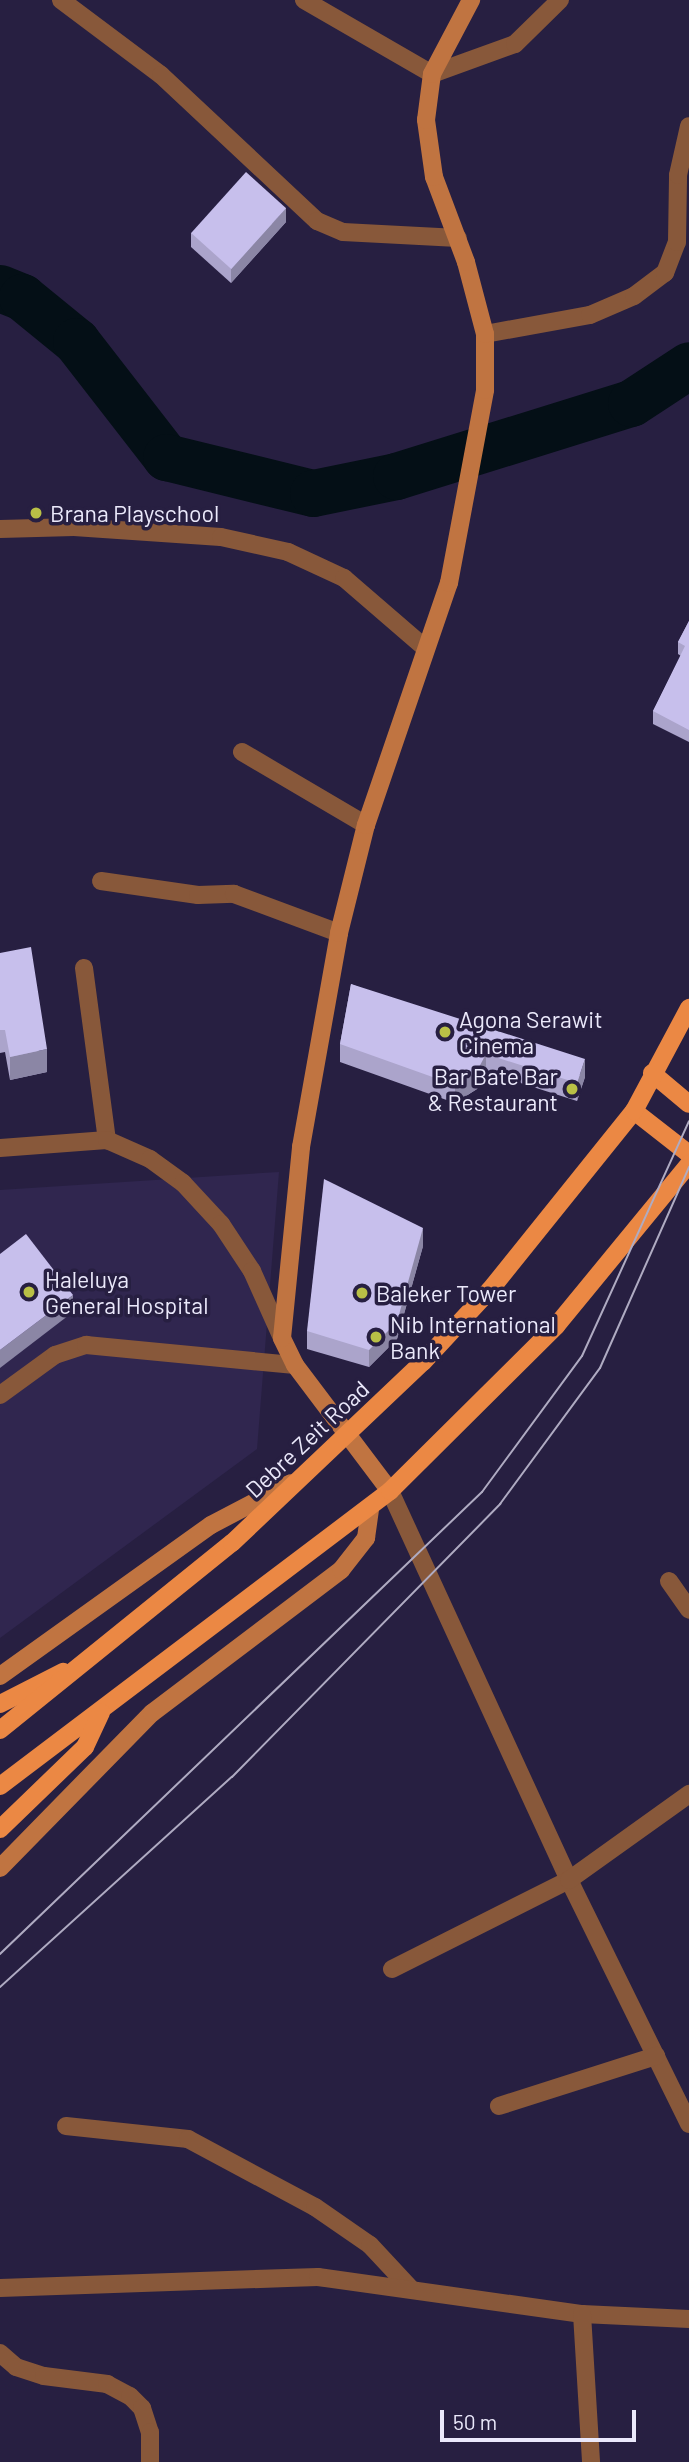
<!DOCTYPE html>
<style>
body{margin:0}
#map{position:relative;width:689px;height:2462px;overflow:hidden;background:#271f41;font-family:Barlow,sans-serif}
div>[style]{position:absolute}
.built>*{inset:0;background:#30264f}
.river>*{height:47px;margin:-23.5px;padding:0 23.5px;transform-origin:23.5px;border-radius:23.5px;background:#040f16}
.street>*{height:18px;margin:-9px;padding:0 9px;transform-origin:9px;border-radius:9px;background:#88583a}
.secondary>*{height:18px;margin:-9px;padding:0 9px;transform-origin:9px;border-radius:9px;background:#c07441}
.primary>*{height:18px;margin:-9px;padding:0 9px;transform-origin:9px;border-radius:9px;background:#eb8844}
.tram>*{height:2px;margin:-1px;padding:0 1px;transform-origin:1px;border-radius:1px;background:#afabc2}
.wall>*{inset:0;background:#aba4cb}
.shaded-wall>*{inset:0;background:#8b86a5}
.building>*{inset:0;background:#c7bfec;transform-origin:0 0}
.dots>*{width:19px;height:19px;translate:-50% -50%;box-sizing:border-box;border:4px solid #271f41;border-radius:50%}
span{translate:-50% -50%;white-space:nowrap;text-align:center;line-height:1.15;-webkit-text-stroke:7px #271f41;paint-order:stroke}
.poi-label{font-size:23px;color:#ebe9fb}
.left{translate:0 -50%;text-align:left}
.right{translate:-100% -50%;text-align:right}
.street-label{font-size:23px;color:#ebe9fb}
.scale{position:absolute;left:440px;top:2410px;width:196px;height:32px;box-sizing:border-box;border:4px solid #ebe9fb;border-top:0;padding-left:9px;font-size:21px;line-height:24px;white-space:nowrap;color:#ebe9fb;-webkit-text-stroke:5px #271f41;paint-order:stroke}
</style>
<div id="map">
<div class="built">
<div style="clip-path:polygon(279px 1172px,257px 1449px,0 1638px,0 1190px)"></div>
</div>
<div class="river">
<div style="left:0;top:288px;width:24px;rotate:22deg"></div>
<div style="left:22px;top:297px;width:70px;rotate:39.2deg"></div>
<div style="left:76px;top:341px;width:147px;rotate:52.2deg"></div>
<div style="left:166px;top:457px;width:151px;rotate:13.8deg"></div>
<div style="left:313px;top:493px;width:85px;rotate:-11.6deg"></div>
<div style="left:396px;top:476px;width:246px;rotate:-17.3deg"></div>
<div style="left:631px;top:403px;width:69px;rotate:-33.2deg"></div>
</div>
<div class="street">
<div style="left:61px;top:0;width:125px;rotate:36.9deg"></div>
<div style="left:161px;top:75px;width:214px;rotate:43.1deg"></div>
<div style="left:317px;top:221px;width:28px;rotate:23deg"></div>
<div style="left:343px;top:232px;width:115px;rotate:3deg"></div>
<div style="left:304px;top:0;width:148px;rotate:30deg"></div>
<div style="left:432px;top:74px;width:88px;rotate:-19.9deg"></div>
<div style="left:515px;top:44px;width:63px;rotate:-44.4deg"></div>
<div style="left:485px;top:334px;width:107px;rotate:-10.3deg"></div>
<div style="left:590px;top:315px;width:48px;rotate:-23.4deg"></div>
<div style="left:634px;top:296px;width:39px;rotate:-37deg"></div>
<div style="left:665px;top:273px;width:33px;rotate:-69deg"></div>
<div style="left:677px;top:242px;width:67px;rotate:-89.1deg"></div>
<div style="left:678px;top:175px;width:50px;rotate:-77.3deg"></div>
<div style="left:0;top:529px;width:74px;rotate:-1.5deg"></div>
<div style="left:74px;top:527px;width:147px;rotate:3.9deg"></div>
<div style="left:221px;top:537px;width:69px;rotate:12.6deg"></div>
<div style="left:288px;top:552px;width:62px;rotate:24.9deg"></div>
<div style="left:344px;top:578px;width:106px;rotate:40.8deg"></div>
<div style="left:242px;top:752px;width:144px;rotate:30.5deg"></div>
<div style="left:101px;top:881px;width:98px;rotate:8.2deg"></div>
<div style="left:198px;top:895px;width:36px;rotate:-2deg"></div>
<div style="left:234px;top:894px;width:112px;rotate:20.4deg"></div>
<div style="left:84px;top:968px;width:174px;rotate:82.4deg"></div>
<div style="left:0;top:1148px;width:107px;rotate:-4.3deg"></div>
<div style="left:107px;top:1140px;width:47px;rotate:23.8deg"></div>
<div style="left:150px;top:1159px;width:41px;rotate:36deg"></div>
<div style="left:183px;top:1183px;width:56px;rotate:47.2deg"></div>
<div style="left:221px;top:1224px;width:56px;rotate:56.6deg"></div>
<div style="left:252px;top:1271px;width:73px;rotate:65.9deg"></div>
<div style="left:0;top:1395px;width:68px;rotate:-36deg"></div>
<div style="left:55px;top:1355px;width:33px;rotate:-18deg"></div>
<div style="left:86px;top:1345px;width:210px;rotate:5.5deg"></div>
<div style="left:390px;top:1491px;width:428px;rotate:65.3deg"></div>
<div style="left:569px;top:1880px;width:272px;rotate:63.8deg"></div>
<div style="left:669px;top:1581px;width:35px;rotate:55deg"></div>
<div style="left:392px;top:1969px;width:198px;rotate:-26.7deg"></div>
<div style="left:569px;top:1880px;width:148px;rotate:-35.6deg"></div>
<div style="left:499px;top:2106px;width:165px;rotate:-17.7deg"></div>
<div style="left:66px;top:2126px;width:123px;rotate:6.1deg"></div>
<div style="left:188px;top:2139px;width:144px;rotate:28.2deg"></div>
<div style="left:315px;top:2207px;width:67px;rotate:34.6deg"></div>
<div style="left:370px;top:2245px;width:60px;rotate:47deg"></div>
<div style="left:0;top:2288px;width:318px;rotate:-2deg"></div>
<div style="left:318px;top:2277px;width:267px;rotate:8deg"></div>
<div style="left:582px;top:2314px;width:107px;rotate:2.7deg"></div>
<div style="left:582px;top:2314px;width:148px;rotate:86.5deg"></div>
<div style="left:0;top:2353px;width:21px;rotate:41deg"></div>
<div style="left:16px;top:2367px;width:29px;rotate:18deg"></div>
<div style="left:44px;top:2376px;width:64px;rotate:7.2deg"></div>
<div style="left:107px;top:2384px;width:26px;rotate:28deg"></div>
<div style="left:130px;top:2396px;width:17px;rotate:45deg"></div>
<div style="left:142px;top:2408px;width:25px;rotate:72deg"></div>
<div style="left:150px;top:2432px;width:30px;rotate:90deg"></div>
</div>
<div class="secondary">
<div style="left:390px;top:1491px;width:158px;rotate:-127deg"></div>
<div style="left:295px;top:1365px;width:30px;rotate:-116deg"></div>
<div style="left:282px;top:1338px;width:192px;rotate:-84.3deg"></div>
<div style="left:301px;top:1147px;width:217px;rotate:-79.9deg"></div>
<div style="left:339px;top:933px;width:111px;rotate:-76deg"></div>
<div style="left:366px;top:825px;width:256px;rotate:-71.1deg"></div>
<div style="left:449px;top:583px;width:196px;rotate:-79.4deg"></div>
<div style="left:485px;top:390px;width:56px;rotate:-90deg"></div>
<div style="left:485px;top:334px;width:74px;rotate:-104.8deg"></div>
<div style="left:466px;top:262px;width:91px;rotate:-110.6deg"></div>
<div style="left:434px;top:177px;width:58px;rotate:-98deg"></div>
<div style="left:426px;top:120px;width:46px;rotate:-82.6deg"></div>
<div style="left:432px;top:74px;width:84px;rotate:-62.2deg"></div>
<div style="left:0;top:1676px;width:259px;rotate:-35.6deg"></div>
<div style="left:211px;top:1525px;width:90px;rotate:-27.7deg"></div>
<div style="left:0;top:1868px;width:217px;rotate:-45.6deg"></div>
<div style="left:152px;top:1713px;width:237px;rotate:-37.1deg"></div>
<div style="left:341px;top:1570px;width:41px;rotate:-52deg"></div>
<div style="left:366px;top:1538px;width:29px;rotate:-82deg"></div>
</div>
<div class="primary">
<div style="left:652px;top:1073px;width:48px;rotate:40deg"></div>
<div style="left:634px;top:1111px;width:70px;rotate:38deg"></div>
<div style="left:0;top:1704px;width:71px;rotate:-26.9deg"></div>
<div style="left:0;top:1730px;width:298px;rotate:-38.9deg"></div>
<div style="left:232px;top:1543px;width:263px;rotate:-43.5deg"></div>
<div style="left:423px;top:1362px;width:98px;rotate:-47.1deg"></div>
<div style="left:490px;top:1290px;width:230px;rotate:-51.2deg"></div>
<div style="left:634px;top:1111px;width:117px;rotate:-61.9deg"></div>
<div style="left:0;top:1786px;width:489px;rotate:-37.1deg"></div>
<div style="left:390px;top:1491px;width:234px;rotate:-44.8deg"></div>
<div style="left:556px;top:1326px;width:210px;rotate:-50.6deg"></div>
<div style="left:0;top:1829px;width:118px;rotate:-44deg"></div>
<div style="left:85px;top:1747px;width:38px;rotate:-65deg"></div>
</div>
<div class="tram">
<div style="left:0;top:1954px;width:668px;rotate:-43.79deg"></div>
<div style="left:482px;top:1492px;width:169px;rotate:-53.7deg"></div>
<div style="left:582px;top:1356px;width:258px;rotate:-65.5deg"></div>
<div style="left:0;top:1987px;width:313px;rotate:-42.2deg"></div>
<div style="left:232px;top:1777px;width:383px;rotate:-45.5deg"></div>
<div style="left:500px;top:1504px;width:169px;rotate:-53.7deg"></div>
<div style="left:600px;top:1368px;width:220px;rotate:-66.1deg"></div>
</div>
<div class="wall">
<div style="clip-path:polygon(286px 222px,231px 283px,191px 247px,191px 233px)"></div>
<div style="clip-path:polygon(689px 621px,689px 742px,653px 724px,653px 711px,681px 656px,678px 654px,678px 642px)"></div>
<div style="clip-path:polygon(0 953px,47px 1072px,10px 1080px,5px 1052px,0 1053px)"></div>
<div style="clip-path:polygon(351px 984px,585px 1077px,577px 1101px,486px 1072px,477px 1089px,455px 1103px,340px 1062px,340px 1044px)"></div>
<div style="clip-path:polygon(423px 1246px,397px 1339px,369px 1367px,307px 1349px,307px 1331px)"></div>
</div>
<div class="shaded-wall">
<div style="clip-path:polygon(286px 208px,286px 222px,231px 283px,231px 269px)"></div>
<div style="clip-path:polygon(47px 1049px,47px 1072px,10px 1080px,10px 1057px)"></div>
<div style="clip-path:polygon(486px 1054px,486px 1072px,477px 1089px,455px 1103px,455px 1085px)"></div>
<div style="clip-path:polygon(585px 1059px,585px 1077px,577px 1101px,577px 1083px)"></div>
<div style="clip-path:polygon(423px 1228px,423px 1246px,397px 1339px,369px 1367px,369px 1350px)"></div>
<div style="clip-path:polygon(73px 1295px,73px 1312px,0 1368px,0 1350px)"></div>
</div>
<div class="building">
<div style="left:246px;top:172px;width:54px;height:82px;rotate:42deg"></div>
<div style="clip-path:polygon(689px 621px,689px 730px,653px 711px,685px 646px,678px 642px)"></div>
<div style="clip-path:polygon(31px 947px,47px 1049px,10px 1057px,5px 1030px,0 1030px,0 953px)"></div>
<div style="clip-path:polygon(351px 984px,585px 1059px,577px 1083px,486px 1054px,477px 1071px,455px 1085px,340px 1044px)"></div>
<div style="clip-path:polygon(324px 1179px,423px 1228px,397px 1322px,369px 1350px,307px 1331px)"></div>
<div style="clip-path:polygon(26px 1234px,73px 1295px,0 1350px,0 1254px)"></div>
</div>
<div class="dots">
<div style="left:36px;top:513px;background:#b9c046"></div>
<div style="left:445px;top:1032px;background:#b9c046"></div>
<div style="left:572px;top:1089px;background:#b9c046"></div>
<div style="left:29px;top:1292px;background:#b9c046"></div>
<div style="left:362px;top:1293px;background:#b9c046"></div>
<div style="left:376px;top:1337px;background:#b9c046"></div>
</div>
<div class="poi-label">
<span class="left" style="left:50px;top:513px">Brana Playschool</span>
<span class="left" style="left:459px;top:1032px">Agona Serawit<br>Cinema</span>
<span class="right" style="left:558px;top:1089px">Bar Bate Bar<br>&amp; Restaurant</span>
<span class="left" style="left:45px;top:1292px">Haleluya<br>General Hospital</span>
<span class="left" style="left:376px;top:1293px">Baleker Tower</span>
<span class="left" style="left:390px;top:1337px">Nib International<br>Bank</span>
</div>
<div class="street-label">
<span style="left:307px;top:1439px;rotate:-43deg">Debre Zeit Road</span>
</div>
<div class="scale">50 m</div>
</div>
